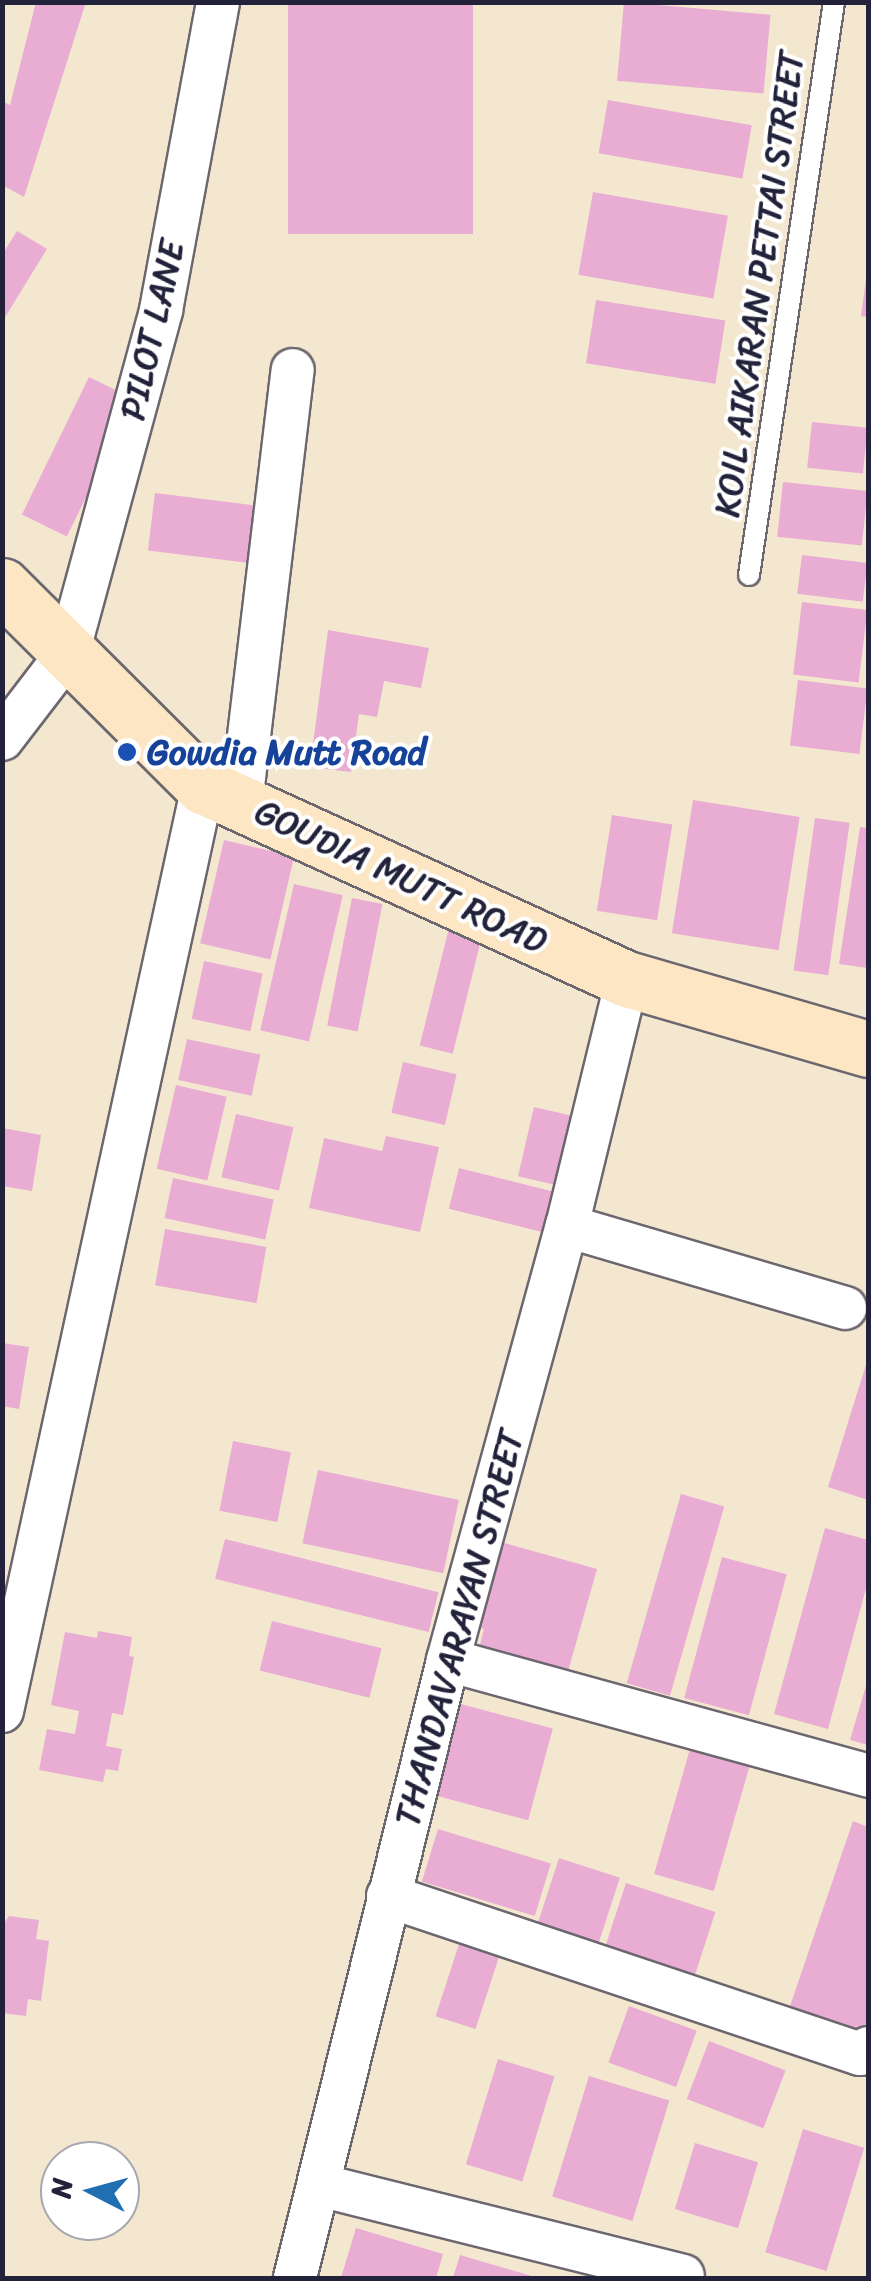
<!DOCTYPE html>
<style>
body{margin:0}
#map{position:relative;width:871px;height:2281px;overflow:hidden;background:#f4e7d0;font-family:Sriracha,sans-serif}
div>[style]{position:absolute}
.building>*{inset:0;background:#e9acd3;transform-origin:0 0}
.roads{filter:drop-shadow(2px 0 #6c676f) drop-shadow(-2px 0 #6c676f) drop-shadow(0 2px #6c676f) drop-shadow(0 -2px #6c676f)}
.service>*{height:20px;margin:-10px;padding:0 10px;transform-origin:10px;border-radius:10px;background:#fff}
.minor>*{height:42px;margin:-21px;padding:0 21px;transform-origin:21px;border-radius:21px;background:#fff}
.secondary>*{height:55px;margin:-27.5px;padding:0 27.5px;transform-origin:27.5px;border-radius:27.5px;background:#fce6c4}
.dots>*{width:28px;height:28px;translate:-50% -50%;box-sizing:border-box;border:5px solid #fff;border-radius:50%}
span{translate:-50% -50%;white-space:nowrap;text-align:center;line-height:1.15;-webkit-text-stroke:8px #fff;paint-order:stroke}
.street-label{font-size:35px;color:#22223b}
.transit-label{font-size:35px;color:#164399;font-weight:700}
.left{translate:0 -50%;text-align:left}
.frame{position:absolute;inset:0;border:5px solid #22223b;pointer-events:none}
.north{position:absolute;left:40px;top:2141px;width:100px;height:100px;box-sizing:border-box;background:#fff;border:2px solid #a7a7b1;border-radius:50%;rotate:276deg;font-size:28px;font-weight:700;line-height:40px;text-align:center;color:#22223b}
.north::after{content:'';display:block;margin:auto;width:35px;height:45px;background:#1f6fb2;clip-path:polygon(50% 0,100% 100%,50% 72%,0 100%)}
</style>
<div id="map">
<div class="building">
<div style="clip-path:polygon(36px 2px,86px 2px,24px 197px,2px 185px,2px 101px,10px 105px)"></div>
<div style="left:288px;top:2px;width:185px;height:232px"></div>
<div style="left:624px;top:2px;width:147px;height:79px;rotate:5deg"></div>
<div style="left:608px;top:100px;width:146px;height:54px;rotate:10deg"></div>
<div style="left:593px;top:192px;width:137px;height:84px;rotate:10deg"></div>
<div style="clip-path:polygon(17px 231px,47px 249px,2px 322px,2px 255px)"></div>
<div style="clip-path:polygon(866px 279px,868px 280px,868px 317px,861px 316px)"></div>
<div style="left:596px;top:300px;width:131px;height:64px;rotate:9deg"></div>
<div style="left:89px;top:377px;width:50px;height:153px;rotate:26deg"></div>
<div style="left:812px;top:422px;width:56px;height:46px;rotate:6deg"></div>
<div style="left:783px;top:482px;width:85px;height:55px;rotate:6deg"></div>
<div style="left:155px;top:493px;width:108px;height:58px;rotate:7deg"></div>
<div style="left:802px;top:555px;width:66px;height:39px;rotate:7deg"></div>
<div style="left:802px;top:602px;width:66px;height:73px;rotate:7deg"></div>
<div style="clip-path:polygon(328px 630px,429px 648px,421px 688px,384px 681px,377px 717px,359px 714px,351px 772px,310px 767px)"></div>
<div style="left:798px;top:680px;width:70px;height:66px;rotate:7deg"></div>
<div style="left:693px;top:800px;width:108px;height:135px;rotate:9deg"></div>
<div style="left:612px;top:815px;width:61px;height:97px;rotate:9deg"></div>
<div style="left:815px;top:818px;width:35px;height:154px;rotate:8deg"></div>
<div style="clip-path:polygon(860px 827px,868px 828px,868px 968px,839px 964px)"></div>
<div style="left:224px;top:840px;width:72px;height:106px;rotate:13deg"></div>
<div style="left:294px;top:884px;width:50px;height:150px;rotate:13deg"></div>
<div style="left:352px;top:898px;width:31px;height:130px;rotate:11deg"></div>
<div style="left:449px;top:928px;width:34px;height:121px;rotate:14deg"></div>
<div style="left:204px;top:961px;width:60px;height:59px;rotate:12deg"></div>
<div style="left:187px;top:1039px;width:75px;height:42px;rotate:12deg"></div>
<div style="left:403px;top:1062px;width:55px;height:52px;rotate:13deg"></div>
<div style="left:176px;top:1085px;width:52px;height:86px;rotate:13deg"></div>
<div style="left:534px;top:1107px;width:47px;height:71px;rotate:13deg"></div>
<div style="left:236px;top:1114px;width:59px;height:65px;rotate:13deg"></div>
<div style="clip-path:polygon(2px 1128px,41px 1135px,32px 1191px,2px 1186px)"></div>
<div style="clip-path:polygon(386px 1136px,439px 1147px,420px 1232px,309px 1208px,324px 1138px,382px 1151px)"></div>
<div style="left:459px;top:1168px;width:100px;height:42px;rotate:14deg"></div>
<div style="left:173px;top:1178px;width:103px;height:41px;rotate:12deg"></div>
<div style="left:165px;top:1229px;width:103px;height:57px;rotate:10deg"></div>
<div style="clip-path:polygon(2px 1343px,29px 1347px,19px 1409px,2px 1406px)"></div>
<div style="clip-path:polygon(868px 1358px,868px 1500px,828px 1487px)"></div>
<div style="left:233px;top:1441px;width:59px;height:71px;rotate:11deg"></div>
<div style="left:318px;top:1470px;width:144px;height:75px;rotate:12deg"></div>
<div style="left:681px;top:1494px;width:45px;height:197px;rotate:16deg"></div>
<div style="clip-path:polygon(825px 1528px,868px 1540px,868px 1581px,828px 1729px,774px 1714px)"></div>
<div style="clip-path:polygon(487px 1538px,597px 1569px,563px 1689px,478px 1652px,484px 1629px,462px 1622px)"></div>
<div style="left:225px;top:1539px;width:220px;height:41px;rotate:14deg"></div>
<div style="left:722px;top:1557px;width:67px;height:146px;rotate:15deg"></div>
<div style="left:272px;top:1621px;width:113px;height:51px;rotate:14deg"></div>
<div style="clip-path:polygon(98px 1631px,132px 1637px,129px 1656px,134px 1657px,123px 1715px,112px 1713px,106px 1746px,122px 1749px,118px 1771px,106px 1769px,103px 1782px,39px 1770px,47px 1729px,75px 1734px,79px 1711px,51px 1705px,65px 1632px,97px 1638px)"></div>
<div style="clip-path:polygon(868px 1679px,868px 1745px,850px 1740px)"></div>
<div style="left:461px;top:1704px;width:95px;height:95px;rotate:15deg"></div>
<div style="left:690px;top:1749px;width:62px;height:130px;rotate:16deg"></div>
<div style="clip-path:polygon(853px 1821px,868px 1827px,868px 2040px,788px 2012px)"></div>
<div style="left:438px;top:1829px;width:118px;height:55px;rotate:17deg"></div>
<div style="left:559px;top:1858px;width:64px;height:71px;rotate:18deg"></div>
<div style="left:626px;top:1883px;width:94px;height:66px;rotate:18deg"></div>
<div style="clip-path:polygon(9px 1916px,39px 1920px,36px 1939px,49px 1941px,41px 2001px,28px 1999px,26px 2016px,2px 2013px,2px 1926px)"></div>
<div style="left:460px;top:1941px;width:42px;height:79px;rotate:18deg"></div>
<div style="left:629px;top:2006px;width:72px;height:60px;rotate:20deg"></div>
<div style="left:709px;top:2041px;width:82px;height:62px;rotate:21deg"></div>
<div style="left:498px;top:2059px;width:59px;height:110px;rotate:17deg"></div>
<div style="left:589px;top:2076px;width:84px;height:126px;rotate:17deg"></div>
<div style="left:803px;top:2129px;width:64px;height:129px;rotate:17deg"></div>
<div style="left:695px;top:2143px;width:66px;height:69px;rotate:17deg"></div>
<div style="clip-path:polygon(356px 2228px,443px 2254px,436px 2278px,341px 2278px)"></div>
<div style="clip-path:polygon(460px 2255px,535px 2277px,535px 2278px,453px 2278px)"></div>
</div>
<div class="roads">
<div class="service">
<div style="left:749px;top:575px;width:579px;rotate:-81.56deg"></div>
</div>
<div class="minor">
<div style="left:2px;top:739px;width:108px;rotate:-52.5deg"></div>
<div style="left:68px;top:653px;width:355px;rotate:-74.8deg"></div>
<div style="left:161px;top:310px;width:313px;rotate:-79.5deg"></div>
<div style="left:241px;top:803px;width:436px;rotate:-83.2deg"></div>
<div style="left:567px;top:1226px;width:290px;rotate:16.4deg"></div>
<div style="left:448px;top:1660px;width:436px;rotate:15.4deg"></div>
<div style="left:2px;top:1711px;width:947px;rotate:-77.74deg"></div>
<div style="left:388px;top:1896px;width:498px;rotate:18.5deg"></div>
<div style="left:860px;top:2054px;width:10px;rotate:-37deg"></div>
<div style="left:319px;top:2185px;width:375px;rotate:14deg"></div>
<div style="left:295px;top:2278px;width:637px;rotate:-76.09deg"></div>
<div style="left:448px;top:1660px;width:450px;rotate:-74.7deg"></div>
<div style="left:567px;top:1226px;width:254px;rotate:-76.3deg"></div>
</div>
<div class="secondary">
<div style="left:2px;top:586px;width:284px;rotate:44.9deg"></div>
<div style="left:203px;top:786px;width:466px;rotate:24.5deg"></div>
<div style="left:627px;top:979px;width:251px;rotate:16.2deg"></div>
</div>
</div>
<div class="dots">
<div style="left:127px;top:752px;background:#1a4fb4"></div>
</div>
<div class="street-label">
<span style="left:759px;top:284px;rotate:-82deg">KOIL AIKARAN PETTAI STREET</span>
<span style="left:152px;top:330px;rotate:-77deg">PILOT LANE</span>
<span style="left:401px;top:876px;rotate:25deg">GOUDIA MUTT ROAD</span>
<span style="left:459px;top:1628px;rotate:-75deg">THANDAVARAYAN STREET</span>
</div>
<div class="transit-label">
<span class="left" style="left:147px;top:752px">Gowdia Mutt Road</span>
</div>
<div class="frame"></div>
<div class="north">N</div>
</div>
